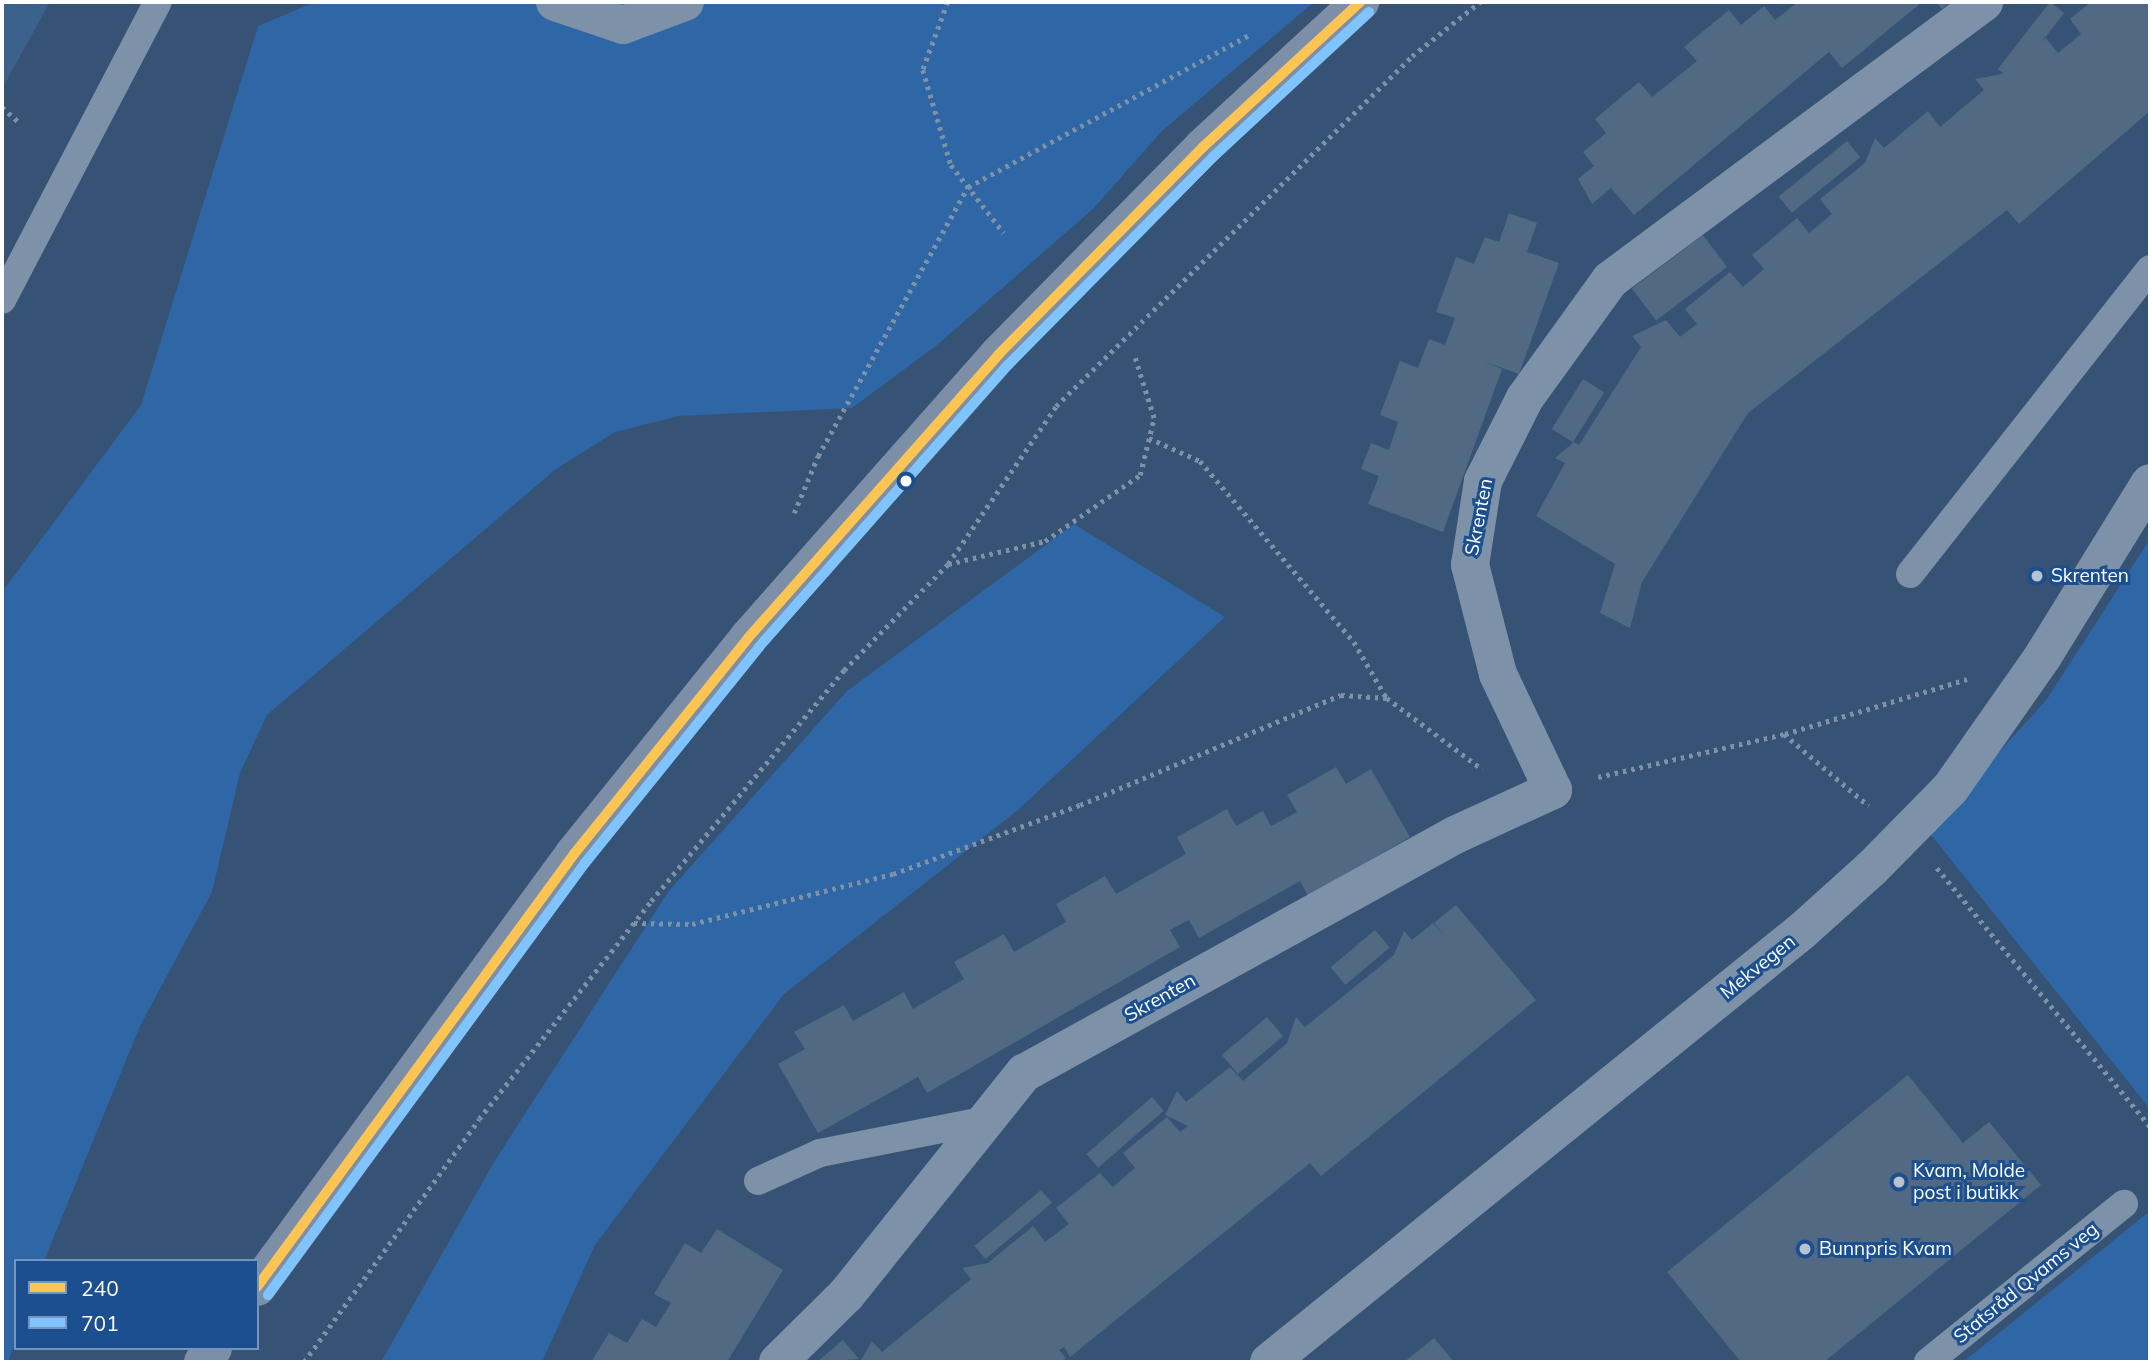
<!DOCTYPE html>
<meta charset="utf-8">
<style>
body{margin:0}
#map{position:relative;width:2152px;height:1364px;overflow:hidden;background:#365274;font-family:Mulish,sans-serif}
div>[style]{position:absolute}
.green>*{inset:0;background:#2f66a5}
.water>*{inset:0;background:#3b618d}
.building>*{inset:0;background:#526984;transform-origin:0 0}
.path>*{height:4.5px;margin-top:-2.25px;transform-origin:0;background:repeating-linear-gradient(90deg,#7d92a8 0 3.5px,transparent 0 8.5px)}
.lane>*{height:28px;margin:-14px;padding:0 14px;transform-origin:14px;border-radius:14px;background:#7d92a8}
.street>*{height:38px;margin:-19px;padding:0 19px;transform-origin:19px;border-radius:19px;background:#7d92a8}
.primary>*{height:38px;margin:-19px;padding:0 19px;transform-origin:19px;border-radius:19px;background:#7d8ea7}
.street-bridge>*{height:38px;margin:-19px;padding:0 19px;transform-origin:19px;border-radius:19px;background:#7d92a8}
.bus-1>*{height:10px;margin:-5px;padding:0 5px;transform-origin:5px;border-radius:5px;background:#fcc553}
.bus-2>*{height:10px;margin:-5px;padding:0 5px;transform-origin:5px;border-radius:5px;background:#80c4ff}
.dots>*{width:19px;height:19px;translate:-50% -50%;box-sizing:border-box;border:4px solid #1b4f8f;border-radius:50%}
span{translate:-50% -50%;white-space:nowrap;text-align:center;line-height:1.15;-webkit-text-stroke:6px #1b4f8f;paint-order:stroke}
.street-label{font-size:19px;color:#fff}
.poi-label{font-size:19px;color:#fff}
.left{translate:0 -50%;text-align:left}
.frame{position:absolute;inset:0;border:4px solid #fff;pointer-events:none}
.legend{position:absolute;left:14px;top:1259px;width:245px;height:91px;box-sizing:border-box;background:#1b4f8f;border:2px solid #7695bc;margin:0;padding:9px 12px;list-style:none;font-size:21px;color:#fff}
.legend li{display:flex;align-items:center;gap:14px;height:35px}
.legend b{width:35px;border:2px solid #7695bc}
</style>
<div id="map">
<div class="green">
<div style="clip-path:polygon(315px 2px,1314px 2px,1162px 131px,1093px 209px,937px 345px,852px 408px,679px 416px,615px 432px,556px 469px,267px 715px,240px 773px,212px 892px,140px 1026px,44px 1261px,16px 1261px,16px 1341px,8px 1362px,2px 1362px,2px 592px,141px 405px,258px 26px)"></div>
<div style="clip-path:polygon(1074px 524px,1225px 617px,1018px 810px,784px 994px,595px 1245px,542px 1362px,381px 1362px,494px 1162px,668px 892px,847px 691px)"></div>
<div style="clip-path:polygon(2150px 539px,2150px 1109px,1928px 831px,2047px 699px)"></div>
<div style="clip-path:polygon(2150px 1211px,2150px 1362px,1963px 1362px)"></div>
</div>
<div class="water">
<div style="clip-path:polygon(2px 2px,50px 2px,2px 89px)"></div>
</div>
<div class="building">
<div style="clip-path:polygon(1798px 2px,1922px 2px,1842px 68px,1829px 52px,1634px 215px,1611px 188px,1592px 204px,1578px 179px,1594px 166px,1583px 152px,1606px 133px,1595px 119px,1639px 82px,1652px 97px,1697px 61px,1684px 47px,1729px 10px,1741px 25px,1764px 6px,1775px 20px)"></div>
<div style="clip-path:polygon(1936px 2px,1951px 2px,1942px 9px)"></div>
<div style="left:2050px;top:2px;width:18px;height:85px;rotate:38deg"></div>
<div style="clip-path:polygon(2091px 2px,2150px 2px,2150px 111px,2019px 224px,2007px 210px,1748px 413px,1642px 582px,1630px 628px,1600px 613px,1615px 564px,1536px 516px,1565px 463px,1555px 458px,1574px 442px,1579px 445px,1641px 347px,1632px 336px,1666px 320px,1680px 337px,1697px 324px,1685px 309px,1730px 272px,1743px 287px,1764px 269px,1752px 255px,1797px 218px,1809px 233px,1832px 214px,1820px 199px,1865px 163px,1875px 138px,1884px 148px,1928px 111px,1940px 127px,1984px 90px,1975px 79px,2002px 74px,2046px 38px,2058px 53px,2081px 34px,2070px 19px)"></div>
<div style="left:1847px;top:141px;width:21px;height:88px;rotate:51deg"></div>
<div style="clip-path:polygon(1509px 213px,1537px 223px,1527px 252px,1559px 263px,1519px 374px,1483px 361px,1502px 369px,1443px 532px,1368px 504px,1379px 476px,1361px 469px,1371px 443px,1389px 450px,1398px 422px,1380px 415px,1400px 361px,1418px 368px,1429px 339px,1445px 345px,1455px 318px,1436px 312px,1456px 257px,1474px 264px,1485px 237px,1499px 242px)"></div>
<div style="left:1703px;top:235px;width:40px;height:89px;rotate:53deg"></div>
<div style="left:1583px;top:379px;width:25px;height:59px;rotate:32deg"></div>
<div style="clip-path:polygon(1336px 767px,1346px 784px,1371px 769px,1410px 837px,1308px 896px,1300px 881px,1199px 938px,1189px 920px,1170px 930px,1180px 947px,927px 1093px,918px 1077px,818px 1133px,778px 1064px,805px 1049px,794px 1032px,844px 1005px,853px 1021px,904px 992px,913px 1009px,964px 979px,954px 962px,1004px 934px,1014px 952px,1066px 922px,1056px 904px,1105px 876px,1116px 894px,1186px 854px,1177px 837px,1227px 809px,1236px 826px,1263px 811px,1271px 826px,1297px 812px,1287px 795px)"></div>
<div style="clip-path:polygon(1456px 905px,1536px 1000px,1321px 1176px,1310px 1163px,1070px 1357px,1064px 1347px,1059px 1350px,1066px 1358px,1062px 1362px,860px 1362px,872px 1341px,882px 1352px,971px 1279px,962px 1268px,988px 1263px,1033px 1226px,1045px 1242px,1069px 1224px,1056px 1208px,1100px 1173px,1113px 1187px,1135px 1168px,1123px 1153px,1167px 1117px,1180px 1132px,1188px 1126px,1165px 1115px,1177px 1091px,1186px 1102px,1230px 1067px,1243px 1081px,1287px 1043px,1296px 1017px,1305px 1027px,1394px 955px,1404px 931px,1412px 940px,1433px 923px,1446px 937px,1434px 923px)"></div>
<div style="left:1375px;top:930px;width:23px;height:58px;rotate:50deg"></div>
<div style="left:1267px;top:1017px;width:25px;height:59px;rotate:50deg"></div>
<div style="clip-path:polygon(1908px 1075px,1963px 1143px,1989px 1122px,2041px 1185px,1824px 1362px,1741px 1362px,1667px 1272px)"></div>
<div style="left:1152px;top:1097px;width:18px;height:87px;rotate:49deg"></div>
<div style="left:1041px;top:1190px;width:17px;height:87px;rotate:50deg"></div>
<div style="clip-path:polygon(717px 1229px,783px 1270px,727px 1362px,591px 1362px,609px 1333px,627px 1343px,642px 1319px,656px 1327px,671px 1303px,654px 1294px,685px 1243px,701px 1253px)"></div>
<div style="clip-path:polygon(1434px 1338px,1454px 1362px,1404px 1362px)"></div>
<div style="clip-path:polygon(843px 1340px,859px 1359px,817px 1362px)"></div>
</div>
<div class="path">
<div style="left:948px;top:2px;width:72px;rotate:110.2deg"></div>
<div style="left:923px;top:70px;width:99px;rotate:73.6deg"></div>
<div style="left:951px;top:165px;width:86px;rotate:52.1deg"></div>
<div style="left:2px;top:107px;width:25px;rotate:42deg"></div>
<div style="left:1149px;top:438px;width:56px;rotate:24.3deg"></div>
<div style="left:1200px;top:461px;width:238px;rotate:49.6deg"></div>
<div style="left:1354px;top:642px;width:64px;rotate:59.8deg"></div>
<div style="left:794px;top:513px;width:62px;rotate:-67.2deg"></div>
<div style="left:818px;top:456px;width:308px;rotate:-60.9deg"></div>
<div style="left:968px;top:187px;width:319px;rotate:-28.4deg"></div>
<div style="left:948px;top:564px;width:100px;rotate:-13.3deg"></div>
<div style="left:1045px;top:541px;width:116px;rotate:-34.8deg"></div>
<div style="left:1140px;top:475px;width:59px;rotate:-76.2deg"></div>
<div style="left:1154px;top:418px;width:63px;rotate:-107.6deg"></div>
<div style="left:1785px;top:734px;width:190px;rotate:-16.8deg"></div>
<div style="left:1598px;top:777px;width:191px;rotate:-13deg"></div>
<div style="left:1784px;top:734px;width:111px;rotate:40.3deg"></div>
<div style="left:1937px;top:868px;width:335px;rotate:50.5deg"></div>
<div style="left:634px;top:923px;width:58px;rotate:1deg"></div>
<div style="left:692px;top:924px;width:207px;rotate:-14deg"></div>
<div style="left:893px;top:874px;width:199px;rotate:-20.3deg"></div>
<div style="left:1080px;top:805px;width:283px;rotate:-22.9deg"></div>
<div style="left:1341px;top:695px;width:46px;rotate:3.7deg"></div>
<div style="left:1387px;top:698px;width:119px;rotate:36.8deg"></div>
<div style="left:304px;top:1362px;width:299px;rotate:-54.2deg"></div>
<div style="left:479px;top:1119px;width:278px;rotate:-51.7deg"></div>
<div style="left:651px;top:901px;width:301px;rotate:-50.1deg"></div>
<div style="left:844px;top:670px;width:148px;rotate:-45.5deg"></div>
<div style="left:948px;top:564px;width:191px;rotate:-55.6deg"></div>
<div style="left:1056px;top:406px;width:499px;rotate:-44.5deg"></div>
<div style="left:1412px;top:56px;width:87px;rotate:-38.5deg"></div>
</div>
<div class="lane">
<div style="left:2px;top:300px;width:336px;rotate:-62.4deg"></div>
<div style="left:1910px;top:574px;width:388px;rotate:-51.8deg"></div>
<div style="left:758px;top:1181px;width:68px;rotate:-24.3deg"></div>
<div style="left:820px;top:1153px;width:169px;rotate:-11.2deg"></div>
<div style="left:1928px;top:1362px;width:252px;rotate:-38.9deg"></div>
</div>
<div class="street">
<div style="left:555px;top:2px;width:72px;rotate:18.7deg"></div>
<div style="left:623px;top:25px;width:66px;rotate:-20.4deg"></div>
<div style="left:1950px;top:789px;width:162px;rotate:-55deg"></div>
<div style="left:2043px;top:656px;width:203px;rotate:-58.3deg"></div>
<div style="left:778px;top:1362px;width:95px;rotate:-44.6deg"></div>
<div style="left:846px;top:1295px;width:285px;rotate:-51.3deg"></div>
<div style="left:1024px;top:1073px;width:492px;rotate:-28.9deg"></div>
<div style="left:1455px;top:835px;width:108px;rotate:-24.7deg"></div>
<div style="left:1553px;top:790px;width:128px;rotate:-115.4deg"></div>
<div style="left:1498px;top:674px;width:113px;rotate:-104.4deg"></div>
<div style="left:1470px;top:565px;width:85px;rotate:-81.2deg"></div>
<div style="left:1483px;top:481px;width:93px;rotate:-63.2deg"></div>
<div style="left:1525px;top:398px;width:145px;rotate:-54.2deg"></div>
<div style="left:1610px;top:280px;width:466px;rotate:-36.6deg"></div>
<div style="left:1269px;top:1362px;width:685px;rotate:-38.96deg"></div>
<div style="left:1802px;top:931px;width:94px;rotate:-42deg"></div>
</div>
<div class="primary">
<div style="left:257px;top:1287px;width:537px;rotate:-53.79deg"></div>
<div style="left:574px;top:854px;width:277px;rotate:-51.1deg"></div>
<div style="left:748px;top:638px;width:378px;rotate:-48.5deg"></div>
<div style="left:998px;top:355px;width:292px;rotate:-45.4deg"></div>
<div style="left:1203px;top:147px;width:214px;rotate:-42.7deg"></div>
<div style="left:203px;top:1362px;width:17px;rotate:-54deg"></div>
</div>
<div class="street-bridge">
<div style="left:1872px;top:868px;width:111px;rotate:-45.4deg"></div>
</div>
<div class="bus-1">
<div style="left:257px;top:1287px;width:537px;rotate:-53.79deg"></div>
<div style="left:574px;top:854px;width:277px;rotate:-51.1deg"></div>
<div style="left:748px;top:638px;width:378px;rotate:-48.5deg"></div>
<div style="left:998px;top:355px;width:292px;rotate:-45.4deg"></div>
<div style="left:1203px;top:147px;width:214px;rotate:-42.7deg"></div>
</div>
<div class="bus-2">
<div style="left:268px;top:1295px;width:536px;rotate:-53.73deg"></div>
<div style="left:585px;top:863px;width:277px;rotate:-51.1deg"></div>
<div style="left:759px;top:647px;width:376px;rotate:-48.6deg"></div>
<div style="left:1008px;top:365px;width:292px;rotate:-45.4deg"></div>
<div style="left:1213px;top:157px;width:213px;rotate:-42.9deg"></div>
</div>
<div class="dots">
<div style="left:906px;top:481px;background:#fff"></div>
<div style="left:2037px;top:576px;background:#b9c2ce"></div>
<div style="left:1899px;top:1182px;background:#b9c2ce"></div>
<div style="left:1805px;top:1249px;background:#b9c2ce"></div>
</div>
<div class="street-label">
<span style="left:1479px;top:517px;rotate:-79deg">Skrenten</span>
<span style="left:1758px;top:967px;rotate:-39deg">Mekvegen</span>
<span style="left:1160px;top:998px;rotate:-29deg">Skrenten</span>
<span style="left:2026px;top:1283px;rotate:-39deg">Statsråd Qvams veg</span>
</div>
<div class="poi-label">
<span class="left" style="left:2051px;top:576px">Skrenten</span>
<span class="left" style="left:1913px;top:1182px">Kvam, Molde<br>post i butikk</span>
<span class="left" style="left:1819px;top:1249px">Bunnpris Kvam</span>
</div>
<div class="frame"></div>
<ul class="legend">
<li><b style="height:9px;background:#fcc553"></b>240</li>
<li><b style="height:9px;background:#80c4ff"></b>701</li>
</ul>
</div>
